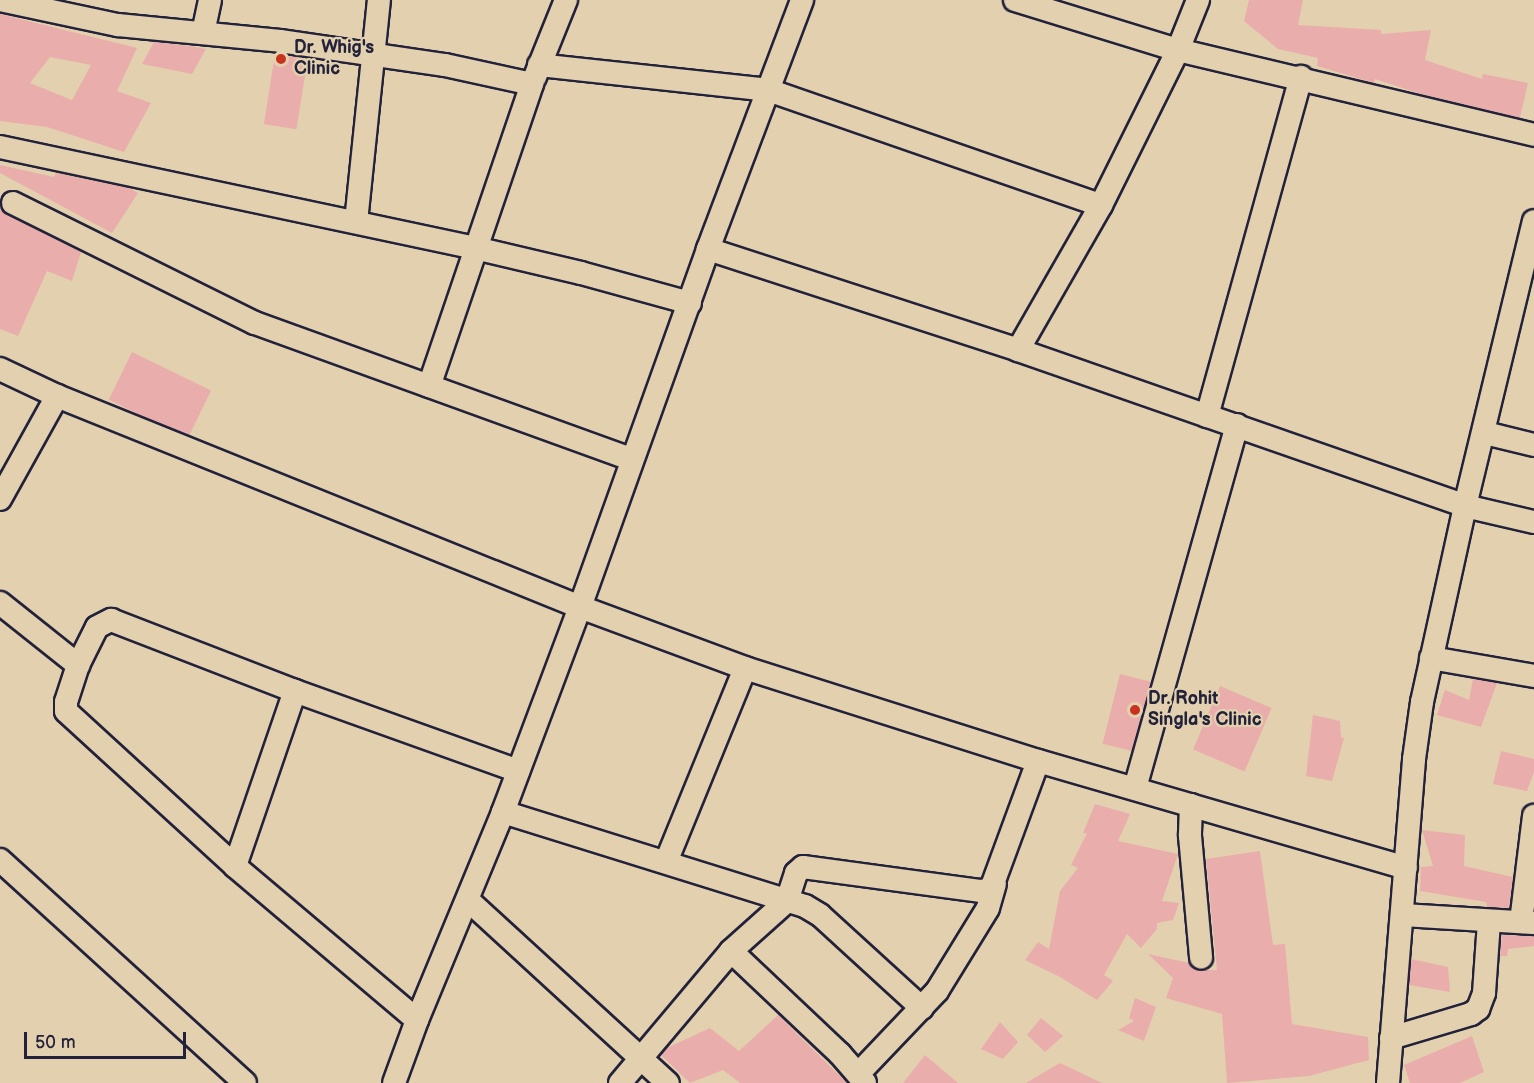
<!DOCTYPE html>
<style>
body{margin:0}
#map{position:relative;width:1534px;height:1083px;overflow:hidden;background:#e3d0ae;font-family:"Balsamiq Sans",sans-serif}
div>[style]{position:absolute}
.building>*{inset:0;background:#e9aeac;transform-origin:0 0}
.roads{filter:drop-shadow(2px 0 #22223b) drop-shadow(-2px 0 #22223b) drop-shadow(0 2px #22223b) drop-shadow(0 -2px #22223b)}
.minor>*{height:22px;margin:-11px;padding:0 11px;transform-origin:11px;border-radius:11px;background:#e3d0ae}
.dots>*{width:16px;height:16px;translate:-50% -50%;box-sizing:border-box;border:3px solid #e3d0ae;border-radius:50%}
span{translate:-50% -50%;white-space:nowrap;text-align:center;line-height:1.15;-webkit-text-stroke:4.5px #e3d0ae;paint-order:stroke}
.poi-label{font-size:18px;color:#22223b;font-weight:700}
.left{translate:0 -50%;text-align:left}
.scale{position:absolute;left:24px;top:1032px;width:162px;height:27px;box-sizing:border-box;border:3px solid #22223b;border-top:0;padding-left:8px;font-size:18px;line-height:21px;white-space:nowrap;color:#22223b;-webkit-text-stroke:4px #e3d0ae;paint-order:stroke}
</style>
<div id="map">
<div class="building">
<div style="clip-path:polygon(1249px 0,1303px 0,1298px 25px,1381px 30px,1381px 34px,1431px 30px,1425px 60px,1482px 79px,1483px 74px,1528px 83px,1520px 118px,1421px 94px,1375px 79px,1374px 83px,1317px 66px,1318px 58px,1278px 49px,1244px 21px)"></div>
<div style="clip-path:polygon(evenodd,0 14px,137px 48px,117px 91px,151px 103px,124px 152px,47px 127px,0 121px,0 14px,50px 57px,91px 65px,72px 100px,30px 83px,50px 57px)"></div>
<div style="clip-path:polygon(154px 42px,190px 46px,206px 49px,192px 74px,142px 64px)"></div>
<div style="left:275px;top:54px;width:33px;height:71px;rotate:9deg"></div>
<div style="clip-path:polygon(0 165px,54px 177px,56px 173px,129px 188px,138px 193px,112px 233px,0 173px)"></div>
<div style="clip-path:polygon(0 206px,7px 215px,81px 252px,72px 281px,47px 271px,18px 336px,0 329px)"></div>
<div style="left:132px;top:352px;width:88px;height:53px;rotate:26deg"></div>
<div style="left:1120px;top:674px;width:32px;height:72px;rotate:14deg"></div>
<div style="clip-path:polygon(1473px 679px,1497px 683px,1481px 727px,1437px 715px,1445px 690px,1469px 700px)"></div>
<div style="left:1220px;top:686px;width:56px;height:69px;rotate:23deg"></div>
<div style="clip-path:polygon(1313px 715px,1340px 721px,1341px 737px,1344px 738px,1332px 781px,1306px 776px)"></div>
<div style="clip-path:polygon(1501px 751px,1534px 759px,1534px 772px,1527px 791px,1493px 784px)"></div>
<div style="clip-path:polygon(1095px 804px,1130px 814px,1118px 841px,1178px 854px,1162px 901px,1179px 903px,1173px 920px,1157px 923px,1157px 929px,1141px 948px,1127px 934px,1104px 975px,1113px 981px,1097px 1000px,1060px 977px,1025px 960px,1038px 942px,1049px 949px,1060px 891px,1078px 868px,1071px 865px,1087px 833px,1083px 833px)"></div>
<div style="clip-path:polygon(1422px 830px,1465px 835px,1464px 866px,1513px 877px,1509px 908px,1487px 907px,1486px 902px,1420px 891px,1421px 867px,1433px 866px)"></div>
<div style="clip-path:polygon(1260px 851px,1273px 945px,1285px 944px,1292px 1024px,1368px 1037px,1369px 1060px,1309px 1076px,1227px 1083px,1222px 1014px,1166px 998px,1173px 978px,1148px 954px,1189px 963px,1196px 970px,1217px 970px,1206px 859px)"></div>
<div style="clip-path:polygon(1502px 935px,1534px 936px,1534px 946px,1508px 949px,1507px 956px,1500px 956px)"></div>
<div style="clip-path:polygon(1411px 959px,1448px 967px,1450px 992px,1409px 985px)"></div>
<div style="clip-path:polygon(1135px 998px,1156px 1007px,1144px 1041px,1118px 1030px,1134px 1021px,1129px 1018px)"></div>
<div style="clip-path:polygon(778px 1015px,847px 1083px,740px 1083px,723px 1070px,690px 1083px,661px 1055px,667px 1048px,710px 1028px,739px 1051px)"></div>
<div style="clip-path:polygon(1041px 1018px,1063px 1036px,1045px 1052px,1027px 1035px)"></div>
<div style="clip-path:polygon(1000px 1022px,1018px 1042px,1003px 1059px,981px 1049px)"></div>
<div style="clip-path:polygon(1472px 1036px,1484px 1072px,1460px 1083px,1410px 1083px,1404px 1065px)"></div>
<div style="clip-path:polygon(925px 1055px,958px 1083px,903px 1083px)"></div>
<div style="clip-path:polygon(1060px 1063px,1102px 1083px,1026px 1083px)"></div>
</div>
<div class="roads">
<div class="minor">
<div style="left:0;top:0;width:121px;rotate:12deg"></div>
<div style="left:118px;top:25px;width:163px;rotate:5.6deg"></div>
<div style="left:280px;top:41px;width:167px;rotate:8.3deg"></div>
<div style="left:445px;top:65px;width:89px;rotate:12.3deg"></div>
<div style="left:532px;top:84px;width:319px;rotate:108.8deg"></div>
<div style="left:1015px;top:0;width:170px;rotate:17.1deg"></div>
<div style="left:1178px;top:50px;width:366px;rotate:13.4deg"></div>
<div style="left:203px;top:33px;width:34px;rotate:-78deg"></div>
<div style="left:539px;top:65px;width:230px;rotate:6.2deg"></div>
<div style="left:768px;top:90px;width:352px;rotate:19.1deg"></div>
<div style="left:535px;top:77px;width:83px;rotate:-68.1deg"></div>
<div style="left:0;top:147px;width:486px;rotate:12deg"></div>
<div style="left:475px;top:248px;width:109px;rotate:13.3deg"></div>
<div style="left:581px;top:273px;width:113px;rotate:15.4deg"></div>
<div style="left:13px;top:203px;width:270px;rotate:26.4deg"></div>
<div style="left:255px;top:323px;width:400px;rotate:19.9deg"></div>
<div style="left:356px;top:222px;width:223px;rotate:-84.1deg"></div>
<div style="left:708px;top:249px;width:326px;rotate:18deg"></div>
<div style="left:1018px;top:350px;width:473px;rotate:19.2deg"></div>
<div style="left:1465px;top:506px;width:71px;rotate:13.1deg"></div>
<div style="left:1018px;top:350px;width:167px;rotate:-60.2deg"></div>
<div style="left:1101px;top:205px;width:173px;rotate:-63.6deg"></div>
<div style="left:1178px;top:50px;width:54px;rotate:-68.2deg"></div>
<div style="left:0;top:369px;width:63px;rotate:25.3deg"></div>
<div style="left:57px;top:396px;width:564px;rotate:21.97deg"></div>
<div style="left:580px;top:607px;width:176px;rotate:20.3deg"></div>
<div style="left:745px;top:668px;width:307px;rotate:17.6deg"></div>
<div style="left:1038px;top:761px;width:383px;rotate:16.2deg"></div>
<div style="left:1207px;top:416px;width:352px;rotate:-74.5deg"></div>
<div style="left:1485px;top:433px;width:50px;rotate:13.8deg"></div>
<div style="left:0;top:499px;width:118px;rotate:-61deg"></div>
<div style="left:0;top:603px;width:100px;rotate:38.5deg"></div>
<div style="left:1431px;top:658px;width:105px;rotate:9.9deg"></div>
<div style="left:1135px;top:788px;width:377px;rotate:-74.3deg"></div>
<div style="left:1191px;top:805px;width:31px;rotate:92deg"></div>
<div style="left:1190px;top:836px;width:122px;rotate:84.8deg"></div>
<div style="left:503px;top:812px;width:316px;rotate:17.3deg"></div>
<div style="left:805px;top:906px;width:17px;rotate:31deg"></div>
<div style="left:820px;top:915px;width:138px;rotate:42.4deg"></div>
<div style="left:0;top:860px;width:331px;rotate:42.3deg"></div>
<div style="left:666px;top:862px;width:209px;rotate:-67.8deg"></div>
<div style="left:235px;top:866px;width:185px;rotate:-71.1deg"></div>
<div style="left:468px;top:900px;width:271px;rotate:42.5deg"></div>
<div style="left:1402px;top:915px;width:132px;rotate:3.5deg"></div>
<div style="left:1521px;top:922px;width:107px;rotate:-83deg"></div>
<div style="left:731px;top:951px;width:150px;rotate:43.4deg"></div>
<div style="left:840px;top:1054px;width:38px;rotate:49deg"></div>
<div style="left:417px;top:1020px;width:238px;rotate:-139.8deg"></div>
<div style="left:235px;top:866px;width:229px;rotate:-137.5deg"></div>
<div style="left:66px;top:711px;width:9px;rotate:-90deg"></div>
<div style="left:66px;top:702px;width:39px;rotate:-72deg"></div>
<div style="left:78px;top:665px;width:42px;rotate:-63.4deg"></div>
<div style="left:97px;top:627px;width:16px;rotate:-27deg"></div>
<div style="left:111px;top:620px;width:197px;rotate:21.1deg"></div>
<div style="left:295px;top:691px;width:237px;rotate:19.7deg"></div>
<div style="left:1391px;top:1038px;width:84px;rotate:-16.7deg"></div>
<div style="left:1471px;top:1014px;width:9px;rotate:-36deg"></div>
<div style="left:1478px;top:1009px;width:17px;rotate:-69deg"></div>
<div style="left:1484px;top:993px;width:72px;rotate:-86deg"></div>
<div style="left:859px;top:1073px;width:113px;rotate:-46.4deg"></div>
<div style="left:937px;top:991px;width:97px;rotate:-58.4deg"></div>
<div style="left:988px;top:908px;width:25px;rotate:-74deg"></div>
<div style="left:394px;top:1083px;width:67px;rotate:-69.9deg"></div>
<div style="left:417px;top:1020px;width:225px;rotate:-67.5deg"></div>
<div style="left:503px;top:812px;width:219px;rotate:-69.4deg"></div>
<div style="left:580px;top:607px;width:380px;rotate:-70.3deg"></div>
<div style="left:708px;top:249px;width:266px;rotate:-69.3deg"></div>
<div style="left:620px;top:1083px;width:172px;rotate:-49.9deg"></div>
<div style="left:731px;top:951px;width:75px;rotate:-41.8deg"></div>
<div style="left:787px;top:901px;width:29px;rotate:-72deg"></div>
<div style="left:796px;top:873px;width:9px;rotate:-41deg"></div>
<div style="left:803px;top:867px;width:180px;rotate:7.7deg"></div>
<div style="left:981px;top:891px;width:10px;rotate:-11deg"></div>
<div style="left:991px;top:889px;width:136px;rotate:-69.8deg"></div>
<div style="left:1388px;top:1083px;width:325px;rotate:-85.4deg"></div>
<div style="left:1414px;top:759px;width:58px;rotate:-82deg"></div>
<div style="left:1422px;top:702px;width:201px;rotate:-77.6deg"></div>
<div style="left:1465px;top:506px;width:293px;rotate:-76.4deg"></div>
</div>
</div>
<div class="dots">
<div style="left:281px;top:59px;background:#c8321e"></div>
<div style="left:1135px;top:710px;background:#c8321e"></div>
</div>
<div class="poi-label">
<span class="left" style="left:294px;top:59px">Dr. Whig's<br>Clinic</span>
<span class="left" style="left:1148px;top:710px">Dr. Rohit<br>Singla's Clinic</span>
</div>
<div class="scale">50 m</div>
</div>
